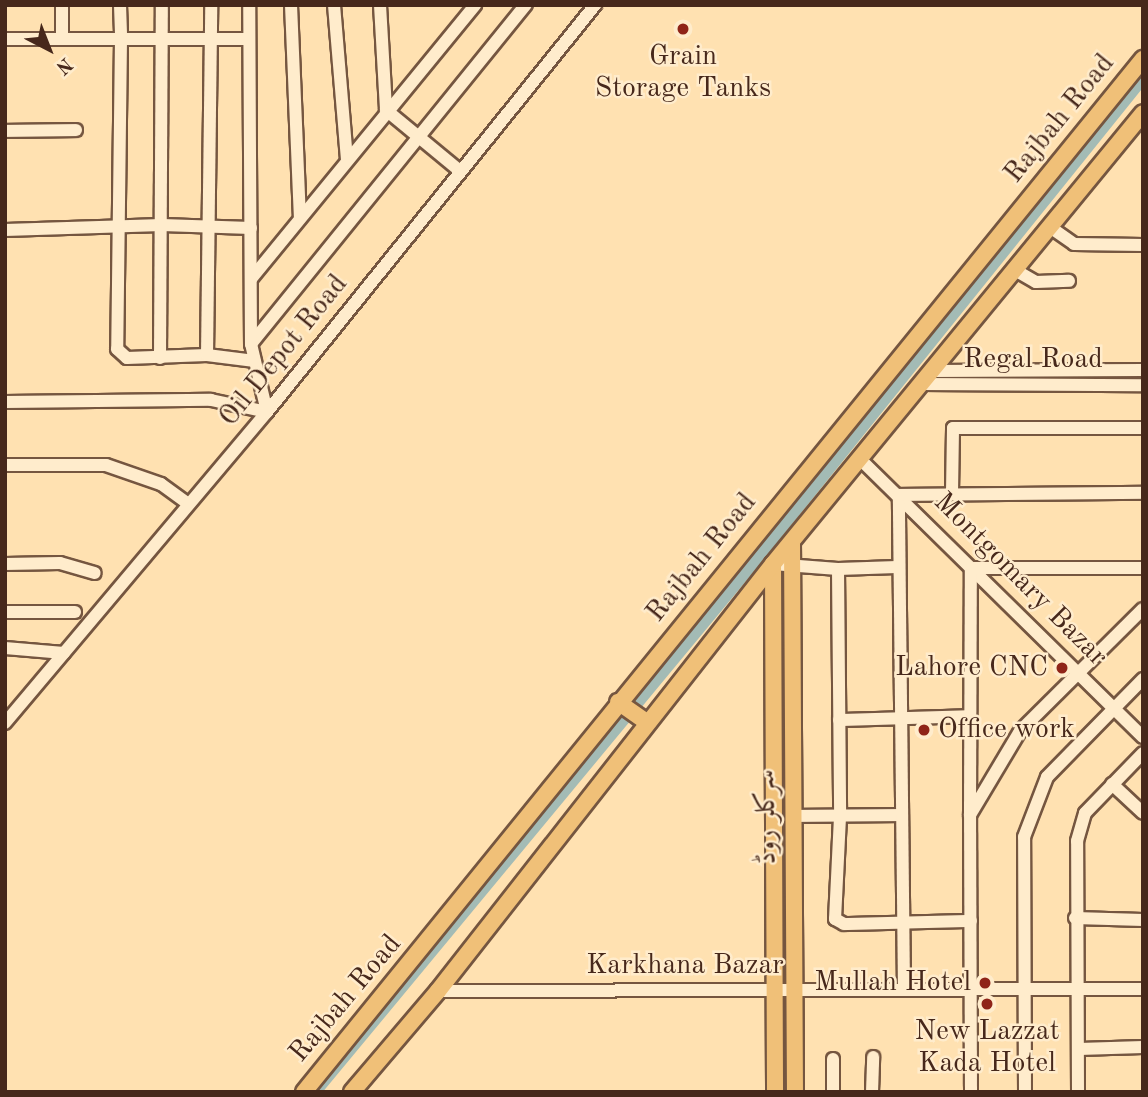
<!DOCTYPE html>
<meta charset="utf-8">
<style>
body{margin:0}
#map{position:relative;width:1148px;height:1097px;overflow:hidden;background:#ffe1b1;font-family:"Old Standard TT",Amiri,serif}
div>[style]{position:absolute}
.canal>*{height:12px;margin:-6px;padding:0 6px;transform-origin:6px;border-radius:6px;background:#a3bbb5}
.roads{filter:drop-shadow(2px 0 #755640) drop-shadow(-2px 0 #755640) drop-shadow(0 2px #755640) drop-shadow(0 -2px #755640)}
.minor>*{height:12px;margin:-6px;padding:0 6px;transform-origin:6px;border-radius:6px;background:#ffeccc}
.major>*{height:16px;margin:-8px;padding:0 8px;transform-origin:8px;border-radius:8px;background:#f0c078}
.dots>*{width:19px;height:19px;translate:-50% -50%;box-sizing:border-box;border:4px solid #ffeccc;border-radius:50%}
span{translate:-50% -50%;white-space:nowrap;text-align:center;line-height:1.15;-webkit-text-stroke:5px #ffeccc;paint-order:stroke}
.poi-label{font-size:28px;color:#47281b}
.right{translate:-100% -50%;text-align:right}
.left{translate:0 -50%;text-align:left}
.street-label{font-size:28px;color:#47281b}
.frame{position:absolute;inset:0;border:7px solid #47281b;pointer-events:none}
.north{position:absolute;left:14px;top:14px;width:70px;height:70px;-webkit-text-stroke:5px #ffeccc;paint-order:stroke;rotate:138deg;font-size:19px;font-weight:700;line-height:28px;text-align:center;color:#47281b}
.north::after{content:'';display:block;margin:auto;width:24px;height:32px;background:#47281b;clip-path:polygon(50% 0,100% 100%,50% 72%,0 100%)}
</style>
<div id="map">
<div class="canal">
<div style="left:315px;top:1092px;width:688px;rotate:-50.36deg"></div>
<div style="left:754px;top:562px;width:621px;rotate:-51.21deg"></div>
</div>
<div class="roads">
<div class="minor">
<div style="left:120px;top:5px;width:34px;rotate:88deg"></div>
<div style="left:121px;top:39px;width:128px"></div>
<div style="left:291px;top:5px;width:212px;rotate:87.6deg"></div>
<div style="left:334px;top:5px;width:155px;rotate:85.2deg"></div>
<div style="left:380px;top:5px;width:105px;rotate:86.7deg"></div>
<div style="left:386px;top:110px;width:96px;rotate:39.5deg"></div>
<div style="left:5px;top:39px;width:116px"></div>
<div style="left:121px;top:39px;width:310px;rotate:90.7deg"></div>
<div style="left:117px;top:349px;width:13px;rotate:42deg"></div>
<div style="left:127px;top:358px;width:80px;rotate:-2.1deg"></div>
<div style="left:207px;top:355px;width:48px;rotate:7.1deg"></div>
<div style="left:62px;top:39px;width:34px;rotate:-90deg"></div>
<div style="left:5px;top:131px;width:71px;rotate:-0.8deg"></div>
<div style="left:1050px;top:227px;width:29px;rotate:35deg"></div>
<div style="left:1074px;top:244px;width:69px;rotate:0.8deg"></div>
<div style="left:5px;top:230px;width:157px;rotate:-1.8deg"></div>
<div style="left:162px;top:225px;width:89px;rotate:1.9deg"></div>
<div style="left:1015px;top:270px;width:24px;rotate:30deg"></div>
<div style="left:1036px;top:282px;width:33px;rotate:-2deg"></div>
<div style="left:251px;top:279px;width:354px;rotate:-50.7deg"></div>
<div style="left:251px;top:344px;width:437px;rotate:-51deg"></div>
<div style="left:207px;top:355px;width:350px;rotate:-89.3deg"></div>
<div style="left:160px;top:358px;width:353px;rotate:-89.7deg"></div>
<div style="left:931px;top:371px;width:212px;rotate:-0.3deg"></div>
<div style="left:922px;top:384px;width:221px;rotate:0.3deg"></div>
<div style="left:5px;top:402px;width:206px;rotate:-0.6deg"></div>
<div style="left:211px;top:400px;width:57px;rotate:12.1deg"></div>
<div style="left:267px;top:412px;width:70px;rotate:-103.2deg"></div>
<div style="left:251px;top:344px;width:339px;rotate:-90.3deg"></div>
<div style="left:861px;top:460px;width:395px;rotate:44.5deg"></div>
<div style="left:5px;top:465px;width:101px"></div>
<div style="left:106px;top:465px;width:58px;rotate:19.1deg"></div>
<div style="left:161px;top:484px;width:34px;rotate:36deg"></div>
<div style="left:952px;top:493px;width:65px;rotate:-89.1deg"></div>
<div style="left:953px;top:428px;width:190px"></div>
<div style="left:5px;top:564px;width:55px;rotate:-1deg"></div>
<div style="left:60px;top:563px;width:36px;rotate:16deg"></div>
<div style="left:773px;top:564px;width:65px;rotate:4.4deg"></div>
<div style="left:838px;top:569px;width:59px;rotate:-1.9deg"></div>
<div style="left:838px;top:569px;width:248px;rotate:89.5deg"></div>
<div style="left:840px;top:817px;width:102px;rotate:92.8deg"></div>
<div style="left:835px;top:919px;width:10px;rotate:29deg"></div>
<div style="left:844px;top:924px;width:127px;rotate:-1.4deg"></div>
<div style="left:5px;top:612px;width:70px"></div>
<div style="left:5px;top:648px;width:59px;rotate:4.8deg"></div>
<div style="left:839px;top:720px;width:131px;rotate:-1.7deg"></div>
<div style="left:5px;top:723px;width:407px;rotate:-49.9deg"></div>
<div style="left:267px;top:412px;width:523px;rotate:-51.13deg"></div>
<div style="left:1112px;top:784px;width:42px;rotate:43.1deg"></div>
<div style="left:970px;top:813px;width:245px;rotate:-89.8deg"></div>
<div style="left:971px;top:568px;width:172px"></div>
<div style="left:793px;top:816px;width:107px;rotate:-0.5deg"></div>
<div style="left:1075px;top:918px;width:68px;rotate:1.7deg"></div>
<div style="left:904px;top:990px;width:495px;rotate:-90.6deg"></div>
<div style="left:899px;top:495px;width:244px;rotate:-0.5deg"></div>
<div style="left:438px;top:991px;width:705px;rotate:-0.16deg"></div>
<div style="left:1079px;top:1049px;width:64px;rotate:-1.8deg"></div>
<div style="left:833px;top:1092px;width:33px;rotate:-90deg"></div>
<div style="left:872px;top:1092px;width:35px;rotate:-88deg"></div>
<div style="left:971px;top:1092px;width:277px;rotate:-90.2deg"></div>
<div style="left:970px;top:815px;width:98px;rotate:-59.2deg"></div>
<div style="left:1020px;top:731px;width:173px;rotate:-44.8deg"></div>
<div style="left:1025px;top:1092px;width:255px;rotate:-90.2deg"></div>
<div style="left:1024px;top:837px;width:64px;rotate:-69deg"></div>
<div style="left:1047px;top:777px;width:137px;rotate:-45.6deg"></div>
<div style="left:1078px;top:1092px;width:251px;rotate:-90.2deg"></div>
<div style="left:1077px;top:841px;width:29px;rotate:-74deg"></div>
<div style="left:1085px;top:813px;width:83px;rotate:-46deg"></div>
</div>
<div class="major">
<div style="left:792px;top:542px;width:550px;rotate:89.69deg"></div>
<div style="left:773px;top:564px;width:528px;rotate:89.78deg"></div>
<div style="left:618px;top:702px;width:35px;rotate:35deg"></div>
<div style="left:304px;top:1092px;width:1331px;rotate:-50.92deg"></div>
<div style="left:352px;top:1092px;width:133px;rotate:-49.6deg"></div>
<div style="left:438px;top:991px;width:543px;rotate:-51.88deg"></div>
<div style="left:773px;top:564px;width:583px;rotate:-50.63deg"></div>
</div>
</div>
<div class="dots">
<div style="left:683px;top:29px;background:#8f2418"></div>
<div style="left:1062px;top:668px;background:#8f2418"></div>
<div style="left:924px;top:730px;background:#8f2418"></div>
<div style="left:985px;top:983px;background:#8f2418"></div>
<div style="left:987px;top:1004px;background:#8f2418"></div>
</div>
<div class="poi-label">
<span style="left:683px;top:73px">Grain<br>Storage Tanks</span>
<span class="right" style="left:1048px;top:668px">Lahore CNC</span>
<span class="left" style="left:938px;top:730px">Office work</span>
<span class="right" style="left:971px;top:983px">Mullah Hotel</span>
<span style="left:987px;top:1048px">New Lazzat<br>Kada Hotel</span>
</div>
<div class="street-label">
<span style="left:1060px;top:119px;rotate:-51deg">Rajbah Road</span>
<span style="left:284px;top:351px;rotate:-51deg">Oil Depot Road</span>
<span style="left:1033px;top:360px">Regal Road</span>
<span style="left:702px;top:558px;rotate:-51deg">Rajbah Road</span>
<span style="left:1020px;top:580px;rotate:45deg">Montgomary Bazar</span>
<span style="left:767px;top:817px;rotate:-91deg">سرکلر روڈ</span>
<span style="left:685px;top:966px">Karkhana Bazar</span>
<span style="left:346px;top:999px;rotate:-50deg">Rajbah Road</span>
</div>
<div class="frame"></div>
<div class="north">N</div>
</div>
